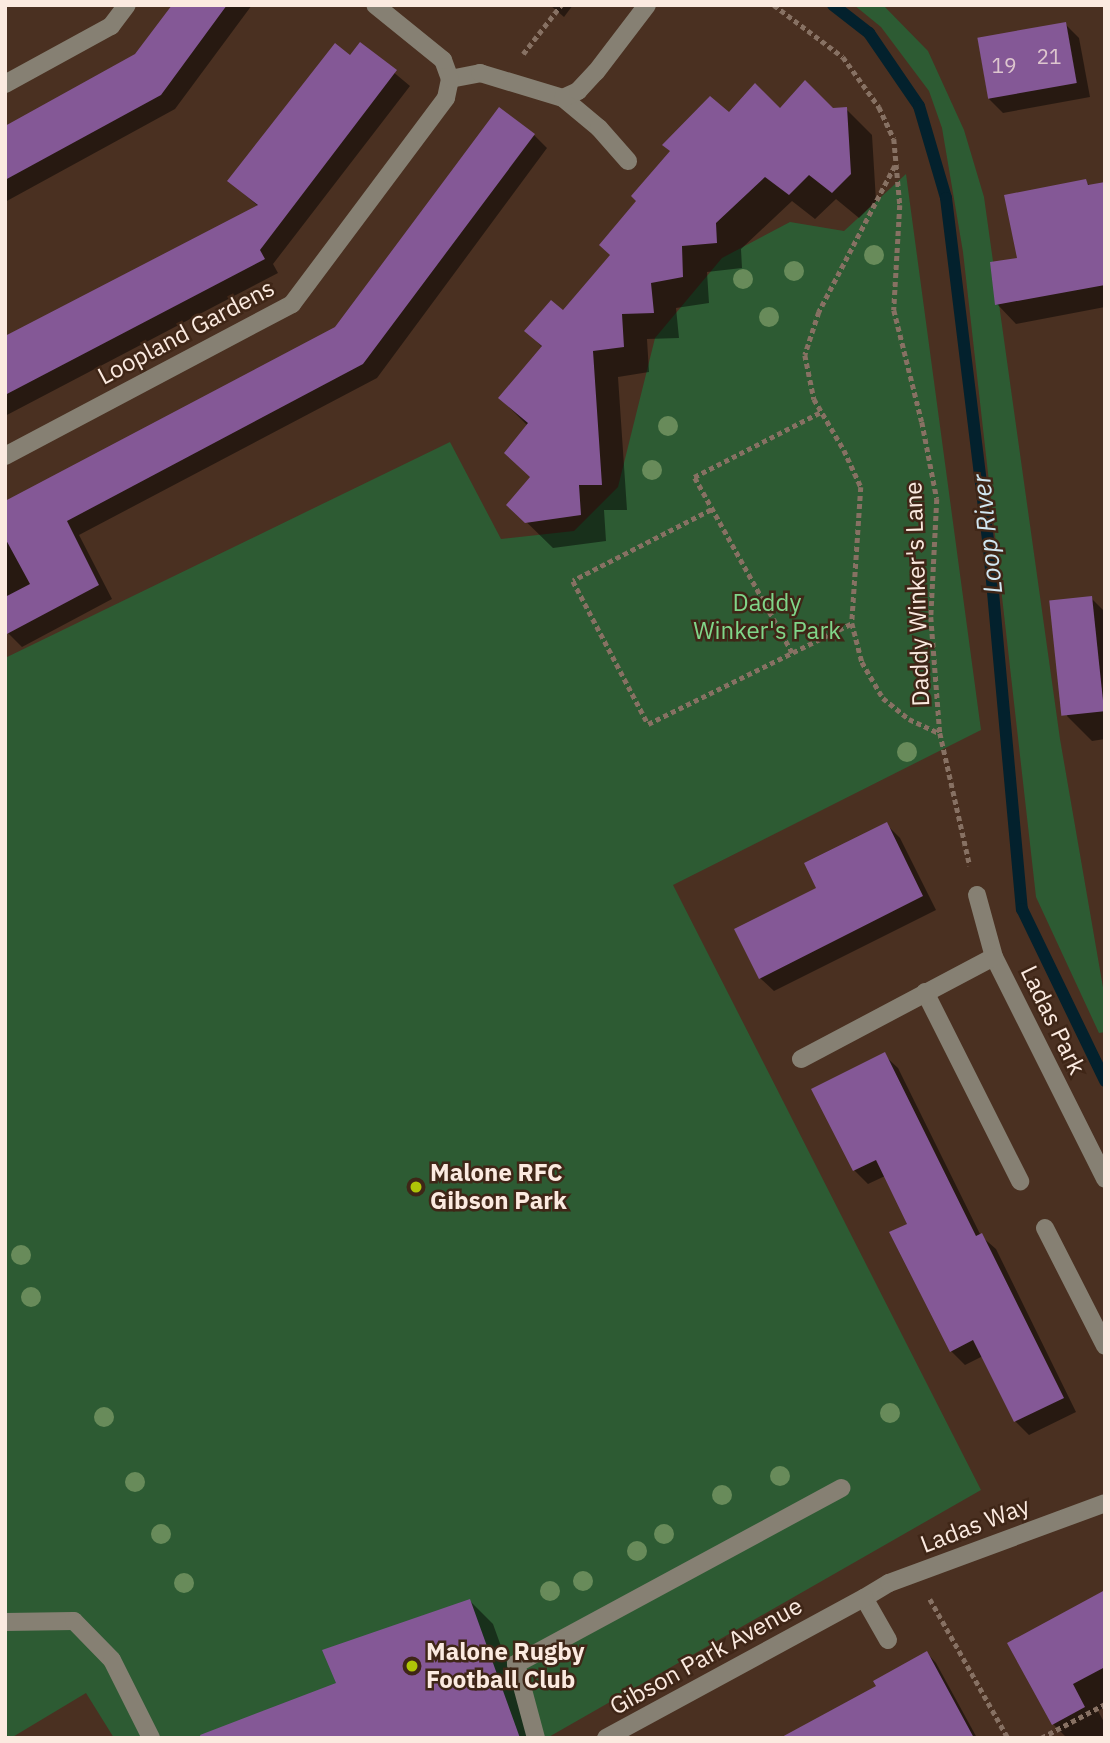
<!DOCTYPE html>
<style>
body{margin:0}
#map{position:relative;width:1110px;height:1743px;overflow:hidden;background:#4a3021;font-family:"IBM Plex Sans",sans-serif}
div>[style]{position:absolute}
.green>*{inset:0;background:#2d5b33}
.shadow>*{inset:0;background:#0007}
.stream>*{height:12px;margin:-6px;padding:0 6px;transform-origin:6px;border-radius:6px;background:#03212d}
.building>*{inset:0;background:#845896;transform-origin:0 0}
.path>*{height:4.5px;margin-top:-2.25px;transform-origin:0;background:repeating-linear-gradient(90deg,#877163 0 5px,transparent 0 8.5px)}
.minor>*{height:18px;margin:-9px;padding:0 9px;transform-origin:9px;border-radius:9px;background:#868073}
.trees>*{width:20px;height:20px;margin:-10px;border-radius:50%;background:#688b5a}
.dots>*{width:19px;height:19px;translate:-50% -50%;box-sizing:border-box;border:4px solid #3f2617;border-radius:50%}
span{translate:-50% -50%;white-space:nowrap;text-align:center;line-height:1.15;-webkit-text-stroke:5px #3f2617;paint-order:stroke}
.number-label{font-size:21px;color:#ddc6ce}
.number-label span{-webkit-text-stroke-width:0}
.street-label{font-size:24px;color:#fbeae0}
.park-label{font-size:24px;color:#80d689}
.poi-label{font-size:24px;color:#fbeae0;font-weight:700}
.left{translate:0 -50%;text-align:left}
.water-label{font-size:26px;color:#d1e7f2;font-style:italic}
.frame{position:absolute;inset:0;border:7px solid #fbeae0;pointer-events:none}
</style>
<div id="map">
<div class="green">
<div style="clip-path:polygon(854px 5px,883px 5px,928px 51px,964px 130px,984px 197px,1060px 739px,1105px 999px,1105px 1032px,1099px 1033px,1036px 897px,963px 252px,942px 128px,929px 91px,881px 27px)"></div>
<div style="clip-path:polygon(906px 174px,981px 730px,673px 885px,981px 1490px,547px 1738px,114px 1738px,86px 1693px,11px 1738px,5px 1738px,5px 658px,450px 442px,501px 539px,574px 531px,618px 487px,655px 338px,722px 258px,790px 222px,844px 231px)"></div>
</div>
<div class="shadow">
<div style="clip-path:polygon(174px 5px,252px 5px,175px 109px,5px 202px,5px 128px,136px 56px)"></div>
<div style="clip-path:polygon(550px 5px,573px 5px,564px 17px)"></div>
<div style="clip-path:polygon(1065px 24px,1079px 38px,1090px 97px,1003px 113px,989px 99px)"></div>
<div style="clip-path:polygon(361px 45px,410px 86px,273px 264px,278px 273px,5px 416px,5px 338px,258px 206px,229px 181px)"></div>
<div style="clip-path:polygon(846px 109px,872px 135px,876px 201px,859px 218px,836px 199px,815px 219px,792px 201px,741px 249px,742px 268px,707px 272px,709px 303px,676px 308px,679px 338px,647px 339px,649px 372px,618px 377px,627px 510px,604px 510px,606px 541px,553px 548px,509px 505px,531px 478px,528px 426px,500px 398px,543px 348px,527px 331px,563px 313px,729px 114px)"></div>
<div style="clip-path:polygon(534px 135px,547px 148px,377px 378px,79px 535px,112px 599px,22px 647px,8px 633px,5px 628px,5px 504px,336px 328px)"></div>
<div style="clip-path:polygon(1085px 181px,1091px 187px,1105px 184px,1105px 307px,1016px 324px,997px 304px)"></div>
<div style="clip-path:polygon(1091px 598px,1105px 612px,1105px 739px,1092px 741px,1067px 716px)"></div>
<div style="clip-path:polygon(886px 824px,900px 838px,936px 910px,774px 991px,760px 978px,819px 888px)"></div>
<div style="clip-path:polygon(884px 1055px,898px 1068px,981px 1236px,996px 1249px,1076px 1412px,1029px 1435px,1015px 1421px,983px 1356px,965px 1365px,951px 1351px,909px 1224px,885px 1176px,868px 1184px,854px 1170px)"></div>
<div style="clip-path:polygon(1105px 1592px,1105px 1707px,1098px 1711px,1105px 1724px,1105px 1736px,1067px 1738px,1053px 1724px)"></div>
<div style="clip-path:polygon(470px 1601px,493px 1624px,534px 1738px,199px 1738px,338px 1684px)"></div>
<div style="clip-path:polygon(927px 1653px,936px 1663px,977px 1738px,819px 1738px,878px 1686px)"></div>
</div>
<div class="stream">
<div style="left:833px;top:5px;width:46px;rotate:37.9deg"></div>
<div style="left:869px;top:33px;width:88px;rotate:55.6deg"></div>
<div style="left:919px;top:106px;width:96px;rotate:73.6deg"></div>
<div style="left:946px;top:198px;width:353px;rotate:83deg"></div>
<div style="left:989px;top:548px;width:363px;rotate:84.8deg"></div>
<div style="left:1022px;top:909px;width:191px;rotate:64.2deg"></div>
</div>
<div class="building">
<div style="clip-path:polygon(172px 5px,227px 5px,161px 95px,5px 180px,5px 126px,135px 54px)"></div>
<div style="left:1066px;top:22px;width:62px;height:90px;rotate:80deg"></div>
<div style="clip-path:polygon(360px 42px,397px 70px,260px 250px,265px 259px,5px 395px,5px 336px,258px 205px,227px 181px,335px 43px,350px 55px)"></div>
<div style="clip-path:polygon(805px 80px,833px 108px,847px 107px,851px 174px,832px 193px,809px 175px,789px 195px,765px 177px,716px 223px,717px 243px,682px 246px,683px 277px,651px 283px,654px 313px,622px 314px,624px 347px,593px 351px,602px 485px,579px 485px,581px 515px,525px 523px,506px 505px,530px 477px,504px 453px,528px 423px,498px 398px,542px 346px,524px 331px,551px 300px,563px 310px,610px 255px,599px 245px,636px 201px,631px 196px,670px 151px,662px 145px,710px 96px,729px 112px,755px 83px,780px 108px)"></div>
<div style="clip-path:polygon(499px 107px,535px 134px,363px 364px,67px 521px,99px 585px,5px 635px,5px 597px,30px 584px,5px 538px,5px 501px,335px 327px)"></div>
<div style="clip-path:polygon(1086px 179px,1088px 185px,1105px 182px,1105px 285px,995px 305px,990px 262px,1017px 258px,1004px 195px)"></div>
<div style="left:1092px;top:596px;width:116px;height:43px;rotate:84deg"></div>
<div style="clip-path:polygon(887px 822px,923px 896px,759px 979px,734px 929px,816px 888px,804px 863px)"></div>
<div style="clip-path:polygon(885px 1052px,976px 1236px,982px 1233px,1064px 1398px,1014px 1422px,973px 1340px,950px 1352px,889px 1232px,907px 1224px,876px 1160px,853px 1171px,811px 1089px)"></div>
<div style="clip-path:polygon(1105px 1590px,1105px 1667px,1073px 1684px,1085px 1707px,1052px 1725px,1007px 1643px)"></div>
<div style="clip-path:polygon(470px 1599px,520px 1738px,201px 1738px,200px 1735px,336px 1683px,322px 1650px)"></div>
<div style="clip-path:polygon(927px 1651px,974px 1738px,780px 1738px,876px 1686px,873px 1681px)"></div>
</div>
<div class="path">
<div style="left:774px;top:5px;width:86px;rotate:37deg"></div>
<div style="left:843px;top:57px;width:62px;rotate:54.2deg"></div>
<div style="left:879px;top:107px;width:35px;rotate:65deg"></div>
<div style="left:894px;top:139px;width:66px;rotate:84.8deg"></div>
<div style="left:900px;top:205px;width:105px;rotate:93.3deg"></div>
<div style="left:894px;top:310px;width:115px;rotate:76deg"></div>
<div style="left:922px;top:422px;width:78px;rotate:79deg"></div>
<div style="left:937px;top:499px;width:118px;rotate:92.9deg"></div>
<div style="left:931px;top:617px;width:116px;rotate:85.6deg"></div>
<div style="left:940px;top:733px;width:136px;rotate:77.3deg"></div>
<div style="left:523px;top:54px;width:62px;rotate:-52.2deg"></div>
<div style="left:895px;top:166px;width:165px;rotate:117.5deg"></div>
<div style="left:819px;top:312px;width:45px;rotate:108deg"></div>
<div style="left:805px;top:355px;width:45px;rotate:78.4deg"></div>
<div style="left:814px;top:399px;width:59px;rotate:59.5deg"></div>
<div style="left:844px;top:450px;width:41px;rotate:65.3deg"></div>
<div style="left:861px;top:487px;width:136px;rotate:93.8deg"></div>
<div style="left:852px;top:623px;width:40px;rotate:75.6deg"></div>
<div style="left:862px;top:662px;width:42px;rotate:59.7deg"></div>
<div style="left:883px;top:698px;width:33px;rotate:39deg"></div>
<div style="left:909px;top:719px;width:33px;rotate:25deg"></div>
<div style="left:711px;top:510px;width:155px;rotate:152.8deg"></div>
<div style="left:573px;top:581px;width:161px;rotate:62.3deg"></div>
<div style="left:648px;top:724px;width:228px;rotate:-26.3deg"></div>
<div style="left:792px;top:653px;width:201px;rotate:-119.1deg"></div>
<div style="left:694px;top:477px;width:143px;rotate:-27.1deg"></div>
<div style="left:930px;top:1599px;width:159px;rotate:60.7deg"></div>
<div style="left:1041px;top:1738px;width:72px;rotate:-28deg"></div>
</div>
<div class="minor">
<div style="left:450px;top:79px;width:31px;rotate:-11deg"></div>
<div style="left:480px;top:73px;width:87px;rotate:16.8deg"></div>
<div style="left:563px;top:98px;width:47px;rotate:39.8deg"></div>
<div style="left:599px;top:128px;width:44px;rotate:48.7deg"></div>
<div style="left:5px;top:84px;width:121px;rotate:-28.7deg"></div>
<div style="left:111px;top:26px;width:26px;rotate:-53deg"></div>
<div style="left:563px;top:98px;width:17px;rotate:-25deg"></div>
<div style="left:578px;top:91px;width:26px;rotate:-47deg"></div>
<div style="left:596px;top:72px;width:84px;rotate:-52.7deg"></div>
<div style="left:5px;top:456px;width:325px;rotate:-27.9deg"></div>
<div style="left:292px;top:304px;width:257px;rotate:-53.2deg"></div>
<div style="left:446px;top:98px;width:19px;rotate:-78deg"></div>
<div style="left:450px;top:79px;width:20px;rotate:-110deg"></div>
<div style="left:443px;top:60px;width:87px;rotate:-141deg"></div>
<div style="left:977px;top:895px;width:64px;rotate:74.7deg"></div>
<div style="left:994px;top:957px;width:248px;rotate:63.4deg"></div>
<div style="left:925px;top:992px;width:212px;rotate:63.3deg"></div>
<div style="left:801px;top:1059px;width:218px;rotate:-27.9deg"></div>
<div style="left:1045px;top:1228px;width:132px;rotate:63deg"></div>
<div style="left:5px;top:1622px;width:69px;rotate:-0.8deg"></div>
<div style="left:74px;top:1621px;width:54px;rotate:45.7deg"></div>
<div style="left:112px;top:1660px;width:87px;rotate:63.4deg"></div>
<div style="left:888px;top:1640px;width:48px;rotate:-119.7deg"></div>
<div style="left:864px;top:1598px;width:29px;rotate:-31deg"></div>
<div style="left:889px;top:1583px;width:230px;rotate:-20.3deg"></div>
<div style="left:536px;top:1738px;width:77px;rotate:-105.1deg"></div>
<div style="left:516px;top:1664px;width:370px;rotate:-28.4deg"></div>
<div style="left:606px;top:1738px;width:294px;rotate:-28.5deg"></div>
</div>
<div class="trees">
<div style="left:874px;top:255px"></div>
<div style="left:794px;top:271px"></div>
<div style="left:743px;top:279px"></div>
<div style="left:769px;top:317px"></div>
<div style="left:668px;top:426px"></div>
<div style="left:652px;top:470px"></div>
<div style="left:907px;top:752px"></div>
<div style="left:21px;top:1255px"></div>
<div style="left:31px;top:1297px"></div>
<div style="left:890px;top:1413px"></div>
<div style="left:104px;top:1417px"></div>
<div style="left:780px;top:1476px"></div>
<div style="left:135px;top:1482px"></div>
<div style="left:722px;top:1495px"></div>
<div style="left:161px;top:1534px"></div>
<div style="left:664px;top:1534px"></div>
<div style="left:637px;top:1551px"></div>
<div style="left:583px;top:1581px"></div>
<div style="left:184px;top:1583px"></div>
<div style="left:550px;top:1591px"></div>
</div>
<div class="dots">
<div style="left:416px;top:1187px;background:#afc507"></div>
<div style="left:412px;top:1666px;background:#afc507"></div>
</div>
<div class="number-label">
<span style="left:1049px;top:56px">21</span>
<span style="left:1004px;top:65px">19</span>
</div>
<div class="street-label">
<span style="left:186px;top:332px;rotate:-28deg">Loopland Gardens</span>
<span style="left:917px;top:594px;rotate:-92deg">Daddy Winker's Lane</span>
<span style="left:1053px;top:1020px;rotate:64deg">Ladas Park</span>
<span style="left:975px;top:1525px;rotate:-21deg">Ladas Way</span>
<span style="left:706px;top:1656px;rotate:-29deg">Gibson Park Avenue</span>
</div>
<div class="park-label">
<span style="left:767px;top:617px">Daddy<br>Winker's Park</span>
</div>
<div class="poi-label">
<span class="left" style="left:430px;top:1187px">Malone RFC<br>Gibson Park</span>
<span class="left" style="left:426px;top:1666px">Malone Rugby<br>Football Club</span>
</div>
<div class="water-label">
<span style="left:987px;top:534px;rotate:-96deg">Loop River</span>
</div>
<div class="frame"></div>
</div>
